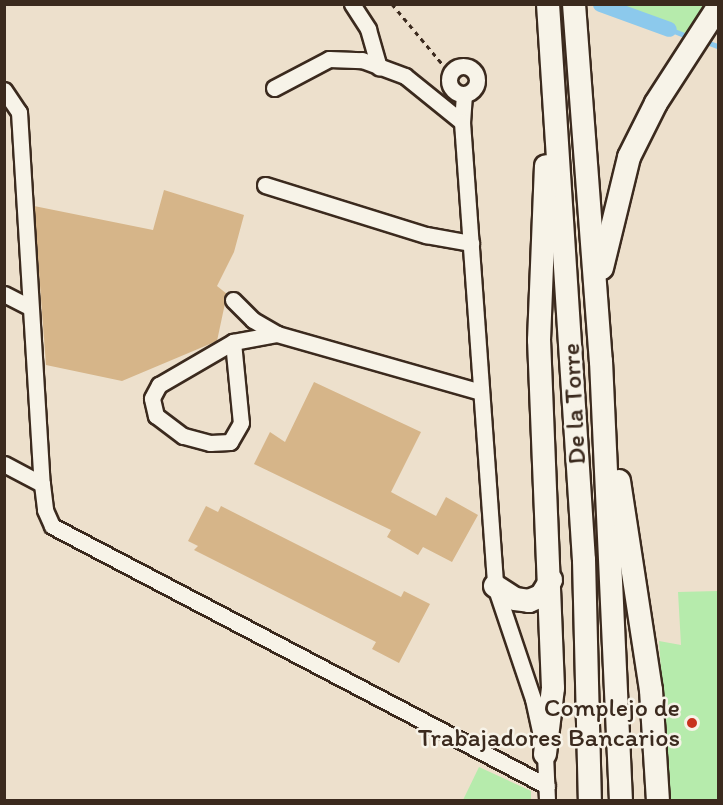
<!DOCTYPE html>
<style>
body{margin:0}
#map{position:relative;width:723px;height:805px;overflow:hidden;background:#ede0cc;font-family:Itim,sans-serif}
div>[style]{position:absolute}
.green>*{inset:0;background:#b6ebac}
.stream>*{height:4.5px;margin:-2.25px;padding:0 2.25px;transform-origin:2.25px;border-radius:2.25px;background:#8cc9ec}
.canal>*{height:15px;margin:-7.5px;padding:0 7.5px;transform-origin:7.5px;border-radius:7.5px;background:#8cc9ec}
.building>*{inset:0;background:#d6b589}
.path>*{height:3px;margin-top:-1.5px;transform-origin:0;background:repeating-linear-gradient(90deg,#3b2a1e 0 4.5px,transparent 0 9px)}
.roads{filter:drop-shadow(2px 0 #3b2a1e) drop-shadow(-2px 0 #3b2a1e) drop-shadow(0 2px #3b2a1e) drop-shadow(0 -2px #3b2a1e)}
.minor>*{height:15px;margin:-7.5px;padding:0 7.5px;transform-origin:7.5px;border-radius:7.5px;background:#f7f3e8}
.minor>.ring{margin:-7.5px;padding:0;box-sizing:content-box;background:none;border:15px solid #f7f3e8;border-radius:50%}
.highway>*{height:22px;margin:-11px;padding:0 11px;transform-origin:11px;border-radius:11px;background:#f7f3e8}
.dots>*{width:16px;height:16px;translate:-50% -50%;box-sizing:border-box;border:3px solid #f7f3e8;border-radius:50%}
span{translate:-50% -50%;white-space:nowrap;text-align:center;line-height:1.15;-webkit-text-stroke:5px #f7f3e8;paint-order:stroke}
.street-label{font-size:26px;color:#3b2a1e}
.poi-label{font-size:26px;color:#3b2a1e}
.right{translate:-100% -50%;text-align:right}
.frame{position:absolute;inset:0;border:6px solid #3b2a1e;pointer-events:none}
</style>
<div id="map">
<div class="green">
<div style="clip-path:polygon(718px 4px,697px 40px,600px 5px)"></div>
<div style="clip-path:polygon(718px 591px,718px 800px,670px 800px,659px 641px,681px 645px,678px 592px)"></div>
<div style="clip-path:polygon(479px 767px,531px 791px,531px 800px,463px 800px)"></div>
</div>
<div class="stream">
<div style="left:669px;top:29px;width:22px;rotate:21deg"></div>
<div style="left:704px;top:41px;width:15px;rotate:20deg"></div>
</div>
<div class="canal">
<div style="left:600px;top:4px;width:73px;rotate:19.9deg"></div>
</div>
<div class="building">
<div style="clip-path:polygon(164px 190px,244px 215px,234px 252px,217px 286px,227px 294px,217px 341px,122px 381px,46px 365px,34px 206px,153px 230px)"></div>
<div style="clip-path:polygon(314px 382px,421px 432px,391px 492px,436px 516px,446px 497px,478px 515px,452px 562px,423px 547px,418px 555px,387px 537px,391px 530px,254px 464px,270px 432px,285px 442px)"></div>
<div style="clip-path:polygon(206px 506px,218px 512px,221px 506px,401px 597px,404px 591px,430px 604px,399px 663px,372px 649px,376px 642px,194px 550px,198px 546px,188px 541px)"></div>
</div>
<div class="path">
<div style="left:392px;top:4px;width:90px;rotate:50deg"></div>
</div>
<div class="roads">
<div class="minor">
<div style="left:352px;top:4px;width:30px;rotate:57deg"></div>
<div style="left:368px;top:29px;width:40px;rotate:74deg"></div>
<div class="ring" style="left:449px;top:66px;width:13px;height:13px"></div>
<div style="left:274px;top:88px;width:62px;rotate:-27.8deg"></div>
<div style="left:329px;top:59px;width:33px;rotate:2deg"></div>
<div style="left:362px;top:60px;width:46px;rotate:20.4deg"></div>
<div style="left:405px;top:76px;width:73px;rotate:38.9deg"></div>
<div style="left:4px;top:90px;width:27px;rotate:56deg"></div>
<div style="left:19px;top:112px;width:373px;rotate:86.5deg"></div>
<div style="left:42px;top:484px;width:26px;rotate:83deg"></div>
<div style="left:45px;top:510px;width:17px;rotate:66deg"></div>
<div style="left:52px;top:526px;width:559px;rotate:27.71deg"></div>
<div style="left:464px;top:94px;width:28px;rotate:94deg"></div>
<div style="left:462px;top:122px;width:465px;rotate:85.9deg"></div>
<div style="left:495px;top:586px;width:119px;rotate:71.4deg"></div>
<div style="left:533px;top:699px;width:56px;rotate:77.7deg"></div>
<div style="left:545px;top:754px;width:46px;rotate:87.5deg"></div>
<div style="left:265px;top:185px;width:169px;rotate:17.3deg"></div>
<div style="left:426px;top:235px;width:46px;rotate:10.1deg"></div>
<div style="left:4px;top:294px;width:28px;rotate:27deg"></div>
<div style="left:233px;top:300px;width:28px;rotate:45deg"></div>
<div style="left:253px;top:320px;width:28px;rotate:30deg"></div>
<div style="left:277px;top:334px;width:212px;rotate:15.9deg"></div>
<div style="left:233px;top:342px;width:81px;rotate:84.4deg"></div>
<div style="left:241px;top:423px;width:22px;rotate:120deg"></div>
<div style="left:230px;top:442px;width:20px;rotate:177deg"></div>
<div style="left:210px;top:443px;width:28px;rotate:-165deg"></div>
<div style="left:183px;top:436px;width:34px;rotate:-143deg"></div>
<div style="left:156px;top:416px;width:18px;rotate:-103deg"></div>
<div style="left:152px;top:398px;width:15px;rotate:-62deg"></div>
<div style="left:159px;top:385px;width:86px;rotate:-30.2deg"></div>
<div style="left:233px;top:342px;width:45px;rotate:-10.3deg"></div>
<div style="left:4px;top:464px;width:43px;rotate:27.8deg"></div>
</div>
<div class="highway">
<div style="left:548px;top:4px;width:557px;rotate:86.3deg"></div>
<div style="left:584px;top:560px;width:240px;rotate:88.6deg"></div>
<div style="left:574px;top:4px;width:358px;rotate:85.7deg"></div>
<div style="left:601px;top:361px;width:439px;rotate:87.4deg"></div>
<div style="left:602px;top:268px;width:114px;rotate:-76.3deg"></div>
<div style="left:629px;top:157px;width:60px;rotate:-63.4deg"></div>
<div style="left:656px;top:103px;width:114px;rotate:-57.1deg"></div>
<div style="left:619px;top:481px;width:211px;rotate:81.3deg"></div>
<div style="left:651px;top:690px;width:110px;rotate:86.4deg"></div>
<div style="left:495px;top:586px;width:24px;rotate:33deg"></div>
<div style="left:515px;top:599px;width:14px;rotate:8deg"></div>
<div style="left:529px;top:601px;width:13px;rotate:-23deg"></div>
<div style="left:541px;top:596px;width:19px;rotate:-58deg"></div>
<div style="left:545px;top:754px;width:66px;rotate:-83.1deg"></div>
<div style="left:553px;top:688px;width:348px;rotate:-92.3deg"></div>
<div style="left:539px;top:340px;width:174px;rotate:-87.7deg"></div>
</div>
</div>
<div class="dots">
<div style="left:692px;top:723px;background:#c8321e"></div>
</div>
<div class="street-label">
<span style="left:574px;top:404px;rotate:-93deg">De la Torre</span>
</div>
<div class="poi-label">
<span class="right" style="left:680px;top:723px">Complejo de<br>Trabajadores Bancarios</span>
</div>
<div class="frame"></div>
</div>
